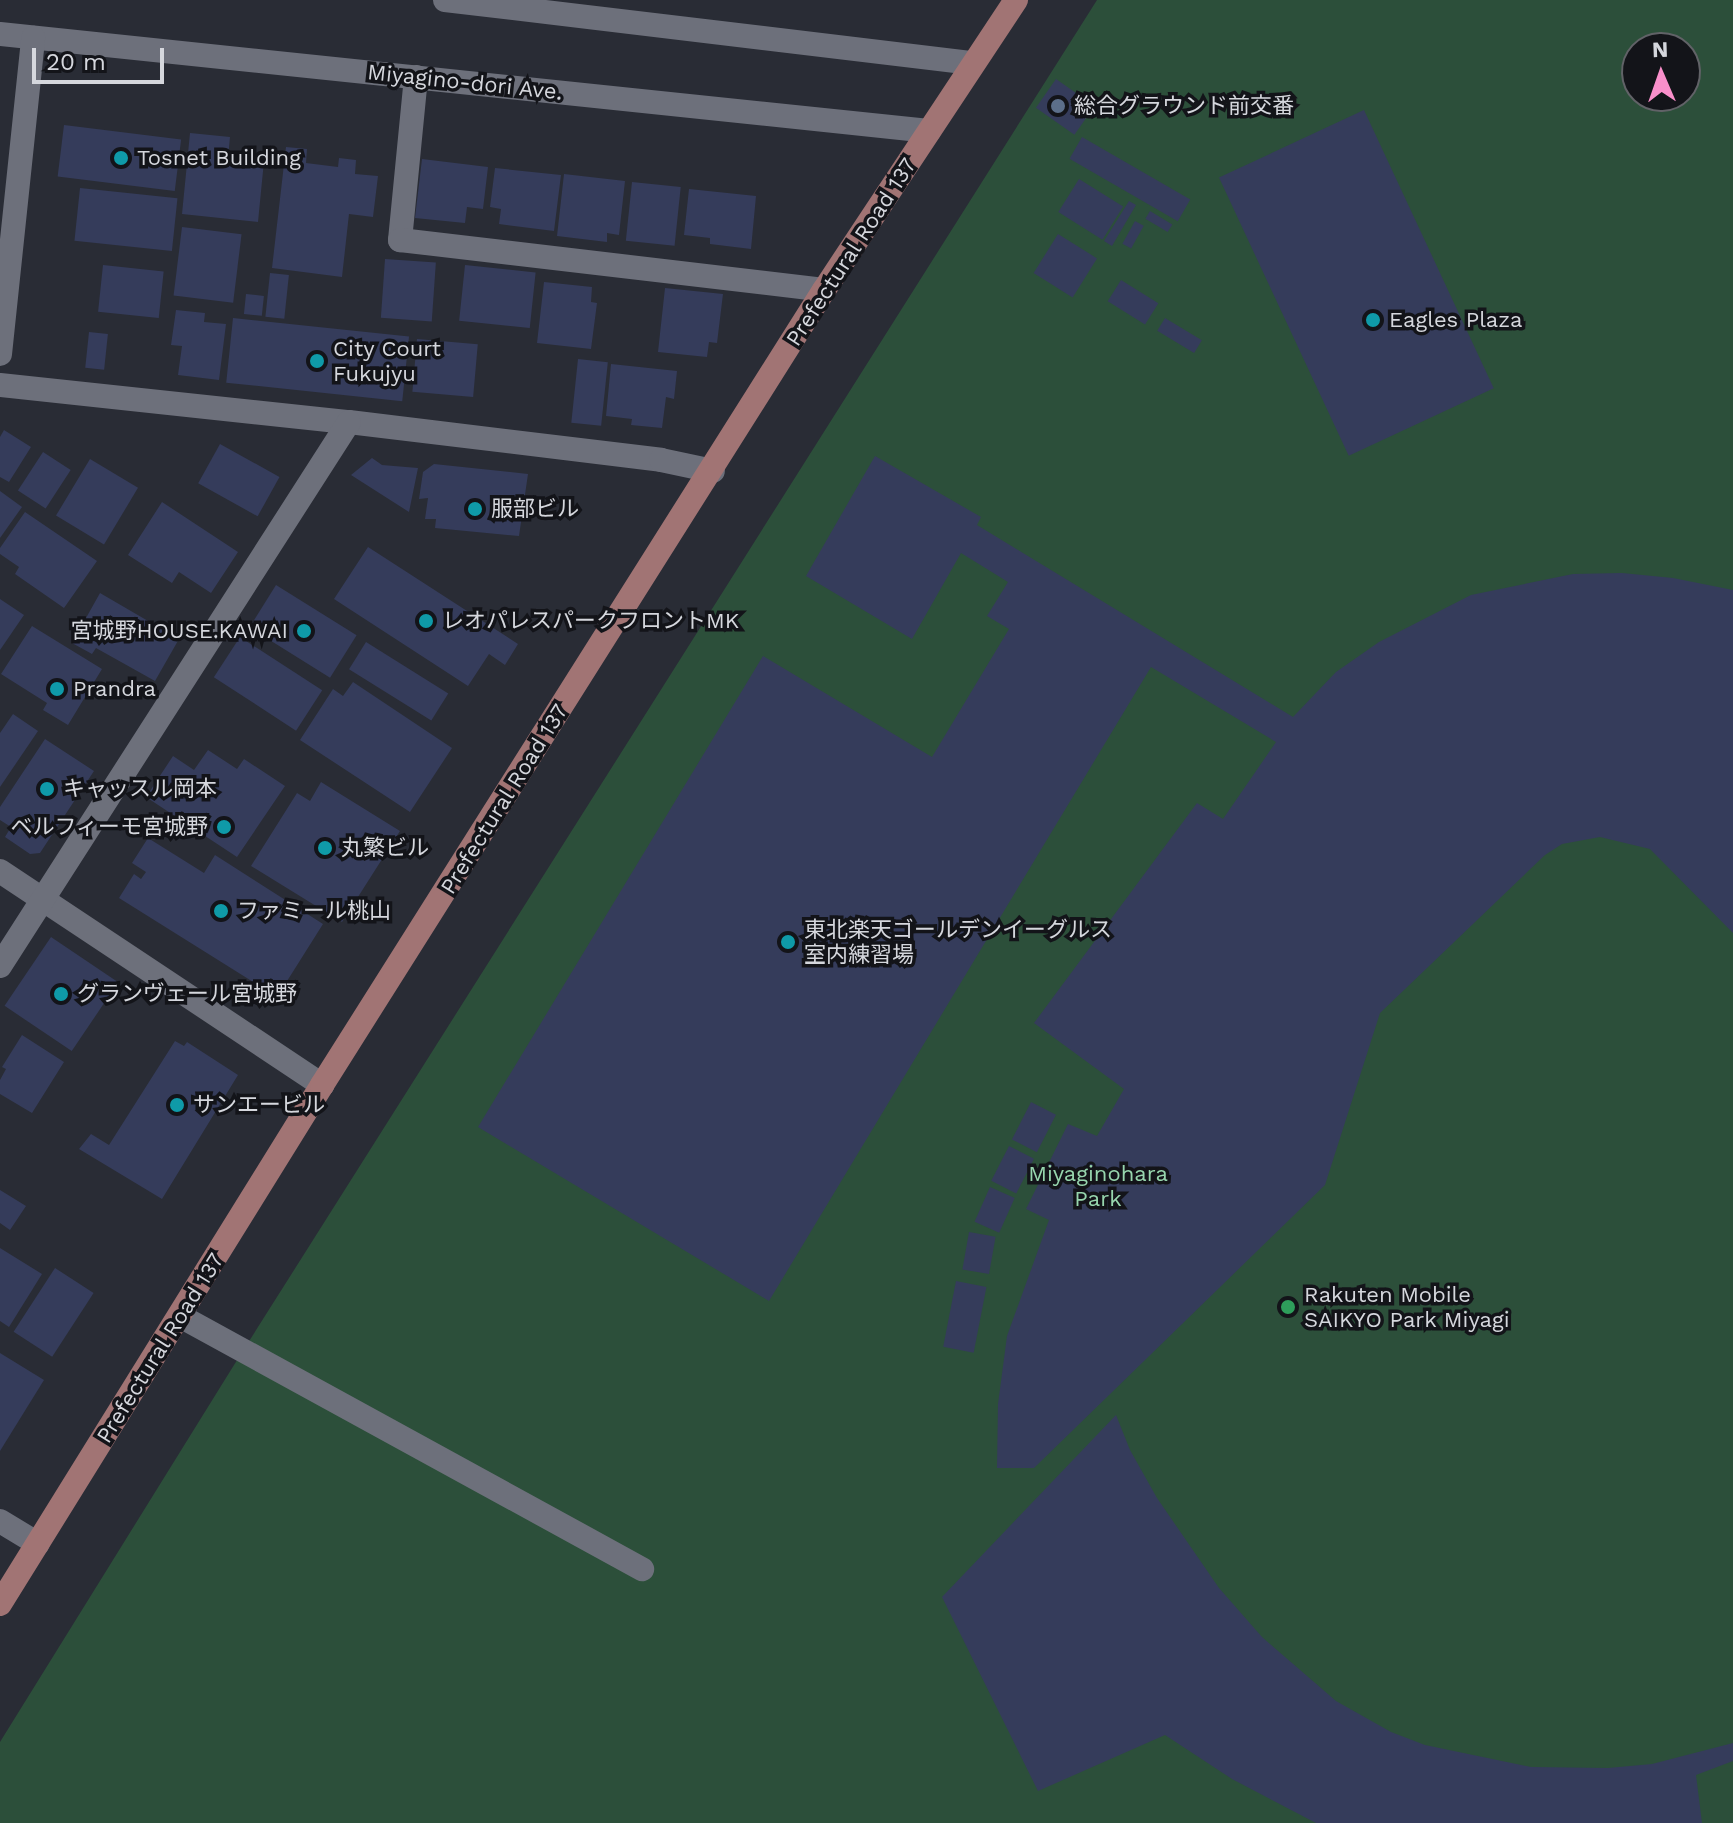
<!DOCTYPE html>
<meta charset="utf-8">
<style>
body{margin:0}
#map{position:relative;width:1733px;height:1823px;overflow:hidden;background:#292c35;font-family:"Work Sans","Noto Sans JP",sans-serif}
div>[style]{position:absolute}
.green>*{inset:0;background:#2c4f3a}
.building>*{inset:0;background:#353c5b;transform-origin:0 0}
.minor>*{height:24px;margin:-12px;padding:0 12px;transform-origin:12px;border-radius:12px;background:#6d707b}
.major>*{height:24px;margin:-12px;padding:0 12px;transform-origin:12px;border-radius:12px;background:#a17474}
.dots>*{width:22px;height:22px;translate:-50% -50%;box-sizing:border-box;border:4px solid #131419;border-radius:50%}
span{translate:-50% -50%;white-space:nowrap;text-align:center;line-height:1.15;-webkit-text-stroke:7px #131419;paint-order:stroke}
.street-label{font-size:22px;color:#d5d7dd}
.poi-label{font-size:22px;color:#d5d7dd}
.left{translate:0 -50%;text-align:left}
.right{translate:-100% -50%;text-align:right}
.park-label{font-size:22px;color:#97d6ae}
.north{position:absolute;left:1621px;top:32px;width:80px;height:80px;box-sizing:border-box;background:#131419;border:2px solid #616267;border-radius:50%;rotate:358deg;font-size:22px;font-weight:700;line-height:32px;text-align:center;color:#d5d7dd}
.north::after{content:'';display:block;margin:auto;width:28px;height:36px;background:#f98fca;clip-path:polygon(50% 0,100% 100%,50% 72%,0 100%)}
.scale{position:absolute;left:32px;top:48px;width:132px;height:36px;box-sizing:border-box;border:4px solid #d5d7dd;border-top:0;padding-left:10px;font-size:24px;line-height:28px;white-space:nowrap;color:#d5d7dd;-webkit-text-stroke:6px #131419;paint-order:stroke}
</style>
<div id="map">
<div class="green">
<div style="clip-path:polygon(evenodd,1097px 0,1733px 0,1733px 1823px,0 1823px,0 1742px,234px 1365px,1097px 0,1637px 48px,1685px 48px,1685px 96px,1637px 96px,1637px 48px)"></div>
</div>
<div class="building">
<div style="left:1056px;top:79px;width:47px;height:35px;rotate:35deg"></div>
<div style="left:1364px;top:110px;width:307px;height:160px;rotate:65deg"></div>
<div style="left:64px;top:125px;width:118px;height:52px;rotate:7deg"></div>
<div style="clip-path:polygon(190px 133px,230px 137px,228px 158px,264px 161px,258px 222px,182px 214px)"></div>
<div style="left:1082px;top:137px;width:125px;height:25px;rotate:30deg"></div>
<div style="clip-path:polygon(286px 147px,307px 149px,306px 163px,338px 167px,339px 158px,356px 160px,355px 174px,378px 176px,373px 217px,349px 214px,342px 277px,272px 268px)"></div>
<div style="clip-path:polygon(422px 159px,488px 167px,483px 209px,467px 207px,465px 223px,415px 218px)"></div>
<div style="clip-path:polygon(495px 168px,561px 175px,554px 231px,499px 224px,501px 209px,490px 207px)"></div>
<div style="clip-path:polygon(564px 174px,625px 181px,619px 235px,607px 233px,607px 242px,557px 236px)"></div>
<div style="left:1079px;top:179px;width:52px;height:39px;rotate:32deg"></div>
<div style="left:632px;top:182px;width:49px;height:59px;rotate:6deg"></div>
<div style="left:80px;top:188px;width:98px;height:53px;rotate:6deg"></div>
<div style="clip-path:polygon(689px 189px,756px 196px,751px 249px,710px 244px,710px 238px,684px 235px)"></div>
<div style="clip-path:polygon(1129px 201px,1136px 205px,1112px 246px,1104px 241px)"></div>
<div style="left:1150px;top:211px;width:26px;height:9px;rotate:31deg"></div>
<div style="left:1135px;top:221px;width:10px;height:26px;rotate:29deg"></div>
<div style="left:182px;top:227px;width:60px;height:69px;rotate:7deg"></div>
<div style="left:1058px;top:234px;width:46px;height:46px;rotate:32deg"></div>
<div style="left:385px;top:259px;width:51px;height:59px;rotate:4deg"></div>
<div style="left:103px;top:265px;width:61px;height:47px;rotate:6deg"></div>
<div style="left:465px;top:265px;width:71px;height:56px;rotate:6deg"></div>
<div style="left:270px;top:273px;width:19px;height:44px;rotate:6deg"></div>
<div style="left:1121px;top:280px;width:44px;height:25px;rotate:32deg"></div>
<div style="clip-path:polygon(544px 282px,592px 287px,591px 302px,597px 303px,591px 349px,537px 343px)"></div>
<div style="clip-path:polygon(665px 288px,723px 294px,717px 343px,709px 342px,707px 357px,658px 352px)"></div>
<div style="left:246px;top:294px;width:18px;height:20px;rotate:6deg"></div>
<div style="clip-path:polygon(176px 310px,205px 313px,204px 322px,226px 324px,219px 380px,178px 375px,182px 346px,171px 345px)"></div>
<div style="left:233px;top:318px;width:177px;height:65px;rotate:6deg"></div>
<div style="left:1165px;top:318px;width:43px;height:15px;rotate:31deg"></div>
<div style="left:89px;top:332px;width:19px;height:36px;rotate:6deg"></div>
<div style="left:417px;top:339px;width:61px;height:53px;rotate:5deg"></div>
<div style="left:578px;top:359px;width:30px;height:64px;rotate:6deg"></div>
<div style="clip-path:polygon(611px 364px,677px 371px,674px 399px,666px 397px,662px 428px,631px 425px,632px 419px,606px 416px)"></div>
<div style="clip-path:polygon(4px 430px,31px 447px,9px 482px,0 477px,0 437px)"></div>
<div style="left:220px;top:444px;width:68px;height:45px;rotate:29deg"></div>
<div style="left:43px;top:452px;width:33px;height:46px;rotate:33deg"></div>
<div style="clip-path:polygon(875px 456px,981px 517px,977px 525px,1293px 717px,1336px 672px,1379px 642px,1471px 595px,1573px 574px,1622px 573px,1673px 578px,1733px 590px,1733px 933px,1650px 849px,1600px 837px,1562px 844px,1545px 855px,1380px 1013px,1325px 1185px,1034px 1468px,997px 1468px,998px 1404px,1007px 1336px,1049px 1220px,1026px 1209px,1068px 1124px,1097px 1136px,1124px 1089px,1034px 1023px,1197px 803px,1223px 819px,1276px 742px,1151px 667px,769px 1301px,478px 1127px,763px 656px,932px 757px,1009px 629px,987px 616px,1008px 582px,961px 553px,912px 639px,806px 576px)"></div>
<div style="clip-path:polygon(372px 458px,382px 465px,418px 468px,409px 512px,351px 475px)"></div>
<div style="left:90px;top:459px;width:56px;height:66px;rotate:31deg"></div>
<div style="clip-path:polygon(434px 464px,528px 474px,519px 536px,435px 528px,436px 519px,425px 519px,428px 498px,419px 499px,423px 472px)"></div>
<div style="clip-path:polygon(0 491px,22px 507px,0 538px)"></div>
<div style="clip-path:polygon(162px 502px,238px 552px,211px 593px,179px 572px,172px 583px,128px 555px)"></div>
<div style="clip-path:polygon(25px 512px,97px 561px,64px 608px,15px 574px,19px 567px,0 554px,0 548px)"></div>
<div style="clip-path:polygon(368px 547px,518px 644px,505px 665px,489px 654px,468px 686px,334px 599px)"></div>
<div style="left:276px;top:585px;width:95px;height:50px;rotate:32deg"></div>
<div style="clip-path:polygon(100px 593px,179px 639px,155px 681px,96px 648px,92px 654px,72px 643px)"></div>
<div style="clip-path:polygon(0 599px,24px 615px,0 650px)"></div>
<div style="clip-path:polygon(32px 626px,102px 669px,68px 725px,43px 710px,47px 703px,1px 674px)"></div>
<div style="left:240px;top:637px;width:98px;height:48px;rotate:33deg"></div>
<div style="left:366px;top:642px;width:97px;height:32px;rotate:32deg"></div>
<div style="clip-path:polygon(353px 682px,452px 748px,410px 812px,300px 740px,333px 689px,343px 696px)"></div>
<div style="clip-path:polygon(13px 714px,38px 731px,0 787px,0 733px)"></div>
<div style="clip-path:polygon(45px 739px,94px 771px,40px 853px,30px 854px,5px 837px,11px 827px,0 820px,0 807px)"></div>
<div style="clip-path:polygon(208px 750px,237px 769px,244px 759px,285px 786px,237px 857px,146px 797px,173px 756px,194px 770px)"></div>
<div style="clip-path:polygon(321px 782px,400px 831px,342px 922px,251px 866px,297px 793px,310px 801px)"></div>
<div style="clip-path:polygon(148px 838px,204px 873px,215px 855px,323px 924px,277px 997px,119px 898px,134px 874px,141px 879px,146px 872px,132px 863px)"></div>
<div style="left:51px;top:937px;width:81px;height:83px;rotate:34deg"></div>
<div style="clip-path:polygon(22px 1035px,64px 1062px,32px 1113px,0 1094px,0 1080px,6px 1069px,2px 1067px)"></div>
<div style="clip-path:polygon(175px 1041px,184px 1046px,187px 1042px,238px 1075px,162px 1199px,79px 1149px,91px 1134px,109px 1145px)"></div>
<div style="left:1031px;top:1102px;width:28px;height:42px;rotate:27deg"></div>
<div style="left:1009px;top:1146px;width:28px;height:39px;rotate:27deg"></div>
<div style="left:990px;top:1187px;width:27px;height:38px;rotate:24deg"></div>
<div style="clip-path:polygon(0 1190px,26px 1206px,10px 1230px,0 1223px)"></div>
<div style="left:969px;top:1232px;width:27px;height:38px;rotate:10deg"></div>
<div style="clip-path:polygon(0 1248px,42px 1274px,9px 1327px,0 1321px)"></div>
<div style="left:55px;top:1268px;width:46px;height:76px;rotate:33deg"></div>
<div style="left:956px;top:1281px;width:31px;height:67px;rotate:11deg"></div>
<div style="clip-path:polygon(0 1353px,44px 1380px,0 1451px)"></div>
<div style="clip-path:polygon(1116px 1415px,1130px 1450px,1157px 1498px,1219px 1588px,1262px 1637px,1336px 1701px,1391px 1732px,1425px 1745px,1531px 1767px,1608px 1768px,1652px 1764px,1733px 1743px,1733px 1761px,1696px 1775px,1702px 1823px,1316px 1823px,1232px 1779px,1165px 1735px,1038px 1791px,942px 1597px)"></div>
</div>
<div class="minor">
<div style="left:445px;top:0;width:531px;rotate:6.82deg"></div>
<div style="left:0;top:34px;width:934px;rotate:5.96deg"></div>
<div style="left:416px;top:77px;width:164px;rotate:95.6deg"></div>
<div style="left:400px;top:240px;width:427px;rotate:6.7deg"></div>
<div style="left:0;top:354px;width:318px;rotate:-84deg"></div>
<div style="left:0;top:385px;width:351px;rotate:6.1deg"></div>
<div style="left:349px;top:422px;width:314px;rotate:6.9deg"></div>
<div style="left:661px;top:460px;width:53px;rotate:11.9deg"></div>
<div style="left:0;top:871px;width:387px;rotate:33.6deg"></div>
<div style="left:0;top:966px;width:646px;rotate:-57.32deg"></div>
<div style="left:180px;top:1316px;width:527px;rotate:28.71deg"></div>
<div style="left:0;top:1521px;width:44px;rotate:31.2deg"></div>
</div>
<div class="major">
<div style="left:0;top:1604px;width:611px;rotate:-58.18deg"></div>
<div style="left:322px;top:1085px;width:940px;rotate:-57.73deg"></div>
<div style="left:824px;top:290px;width:348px;rotate:-56.5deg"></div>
</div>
<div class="dots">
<div style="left:1058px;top:106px;background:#5c6f8a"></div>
<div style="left:121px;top:158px;background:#0f9aa8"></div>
<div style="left:1373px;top:320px;background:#0f9aa8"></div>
<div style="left:317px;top:361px;background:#0f9aa8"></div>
<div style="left:475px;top:509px;background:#0f9aa8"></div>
<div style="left:426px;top:621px;background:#0f9aa8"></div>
<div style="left:304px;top:631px;background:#0f9aa8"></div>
<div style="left:57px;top:689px;background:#0f9aa8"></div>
<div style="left:47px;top:789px;background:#0f9aa8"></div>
<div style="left:224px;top:827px;background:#0f9aa8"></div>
<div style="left:325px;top:848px;background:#0f9aa8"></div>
<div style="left:221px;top:911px;background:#0f9aa8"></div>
<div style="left:788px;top:942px;background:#0f9aa8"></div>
<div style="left:61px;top:994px;background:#0f9aa8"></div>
<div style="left:177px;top:1105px;background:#0f9aa8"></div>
<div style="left:1288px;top:1307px;background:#2e9e5b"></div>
</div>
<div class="street-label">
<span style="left:465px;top:82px;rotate:6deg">Miyagino-dori Ave.</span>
<span style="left:851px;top:252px;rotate:-57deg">Prefectural Road 137</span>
<span style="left:504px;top:799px;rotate:-58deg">Prefectural Road 137</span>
<span style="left:160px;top:1348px;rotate:-58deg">Prefectural Road 137</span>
</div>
<div class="poi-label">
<span class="left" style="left:1074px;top:106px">総合グラウンド前交番</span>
<span class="left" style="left:137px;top:158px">Tosnet Building</span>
<span class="left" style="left:1389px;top:320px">Eagles Plaza</span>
<span class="left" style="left:333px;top:361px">City Court<br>Fukujyu</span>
<span class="left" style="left:491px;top:509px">服部ビル</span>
<span class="left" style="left:442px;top:621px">レオパレスパークフロントMK</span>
<span class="right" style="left:288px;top:631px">宮城野HOUSE.KAWAI</span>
<span class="left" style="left:73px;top:689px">Prandra</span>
<span class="left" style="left:63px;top:789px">キャッスル岡本</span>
<span class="right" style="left:208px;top:827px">ベルフィーモ宮城野</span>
<span class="left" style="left:341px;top:848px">丸繁ビル</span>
<span class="left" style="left:237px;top:911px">ファミール桃山</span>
<span class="left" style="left:804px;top:942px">東北楽天ゴールデンイーグルス<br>室内練習場</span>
<span class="left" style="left:77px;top:994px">グランヴェール宮城野</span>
<span class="left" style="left:193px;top:1105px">サンエービル</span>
<span class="left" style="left:1304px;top:1307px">Rakuten Mobile<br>SAIKYO Park Miyagi</span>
</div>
<div class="park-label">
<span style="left:1098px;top:1186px">Miyaginohara<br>Park</span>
</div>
<div class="north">N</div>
<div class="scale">20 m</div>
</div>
